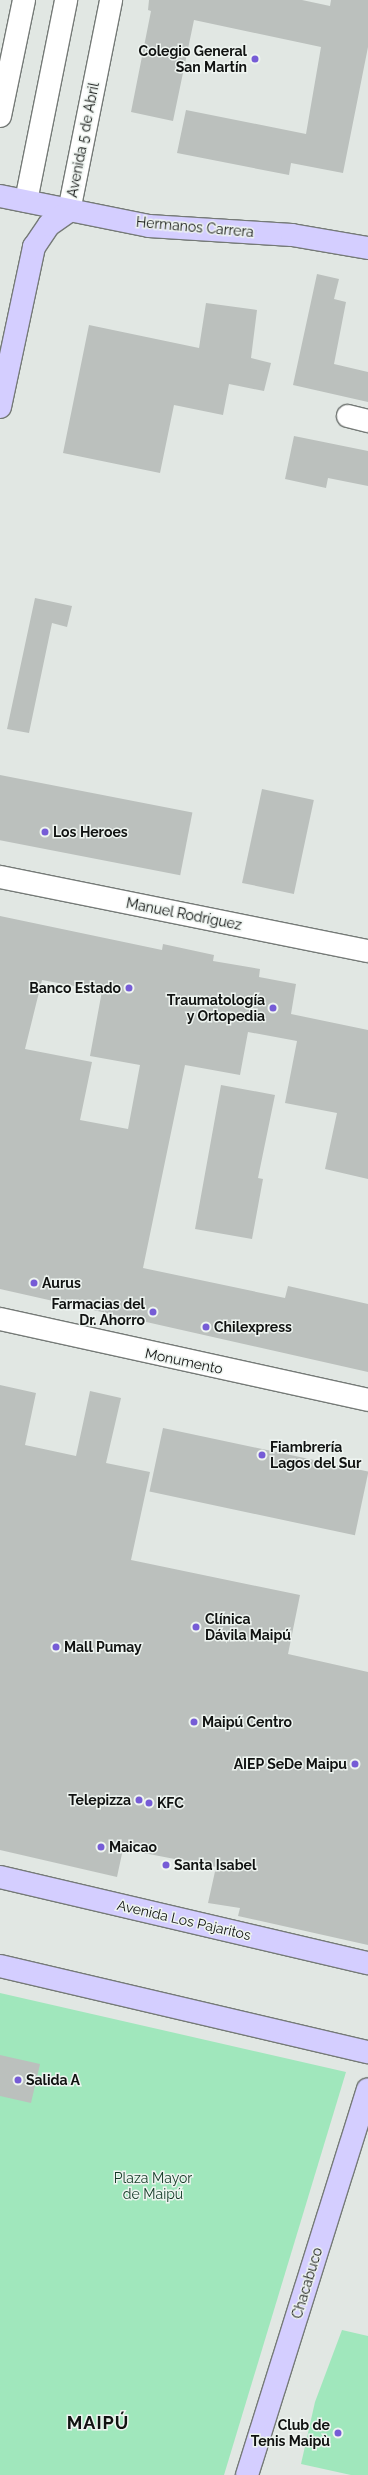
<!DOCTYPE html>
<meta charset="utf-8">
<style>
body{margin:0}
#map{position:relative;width:368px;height:2475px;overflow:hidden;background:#e1e7e3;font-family:Raleway,sans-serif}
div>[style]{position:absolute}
.green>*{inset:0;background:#a0e7bc}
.building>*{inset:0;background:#bbc0bd;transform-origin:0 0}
.roads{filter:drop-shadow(1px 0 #757a77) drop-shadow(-1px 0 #757a77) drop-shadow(0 1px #757a77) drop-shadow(0 -1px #757a77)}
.minor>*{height:22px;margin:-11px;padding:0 11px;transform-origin:11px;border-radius:11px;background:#fff}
.major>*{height:22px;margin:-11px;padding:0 11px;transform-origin:11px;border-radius:11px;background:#d4ceff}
.dots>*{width:11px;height:11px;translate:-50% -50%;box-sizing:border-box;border:2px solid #eef4f0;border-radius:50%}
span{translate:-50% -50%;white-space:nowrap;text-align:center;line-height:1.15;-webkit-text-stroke:3px #eef4f0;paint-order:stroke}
.poi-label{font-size:14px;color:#101211;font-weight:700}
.right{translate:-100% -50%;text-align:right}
.left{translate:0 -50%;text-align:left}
.street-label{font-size:14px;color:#101211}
.park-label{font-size:14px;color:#143a26}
.district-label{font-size:18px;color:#101211;font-weight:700;letter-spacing:1px}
</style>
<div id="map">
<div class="green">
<div style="clip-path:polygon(0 1993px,346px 2072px,224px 2475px,0 2475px)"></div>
<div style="clip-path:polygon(342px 2330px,368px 2336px,368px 2475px,351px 2475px,301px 2464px,315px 2402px)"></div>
</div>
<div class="building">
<div style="clip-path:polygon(149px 0,302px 0,330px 6px,331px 0,368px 0,368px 47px,343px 173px,291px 163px,289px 175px,177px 153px,186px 110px,306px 134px,321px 47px,194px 20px,173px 121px,131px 112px,151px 11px,148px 10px)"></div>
<div style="clip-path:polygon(317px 274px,339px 279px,334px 299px,346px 302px,334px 364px,368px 372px,368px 402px,293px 385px)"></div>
<div style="clip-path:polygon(206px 303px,257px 310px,251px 358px,271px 363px,264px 391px,229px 384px,223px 415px,174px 405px,160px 473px,63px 453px,89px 325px,199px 348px)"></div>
<div style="clip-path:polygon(294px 436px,368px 451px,368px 486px,328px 478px,326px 488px,285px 479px)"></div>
<div style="clip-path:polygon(35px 598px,72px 606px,67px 627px,52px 623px,29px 733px,7px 729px)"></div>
<div style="left:0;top:775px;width:196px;height:64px;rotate:11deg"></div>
<div style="left:262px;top:789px;width:53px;height:96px;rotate:12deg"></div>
<div style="clip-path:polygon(evenodd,0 916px,162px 950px,163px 944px,214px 955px,213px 961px,260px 969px,259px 977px,296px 984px,291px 1014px,368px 1030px,368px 1179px,325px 1169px,337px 1113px,285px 1103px,297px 1041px,248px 1032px,240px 1075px,185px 1065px,143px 1268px,285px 1298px,288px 1286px,368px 1304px,368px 1372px,0 1289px,0 916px,42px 980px,102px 991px,90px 1056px,140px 1065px,128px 1129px,80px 1120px,92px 1062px,25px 1049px,42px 980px)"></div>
<div style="clip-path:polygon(221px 1085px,275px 1095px,258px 1178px,263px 1179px,252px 1239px,195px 1229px)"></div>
<div style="clip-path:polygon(0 1385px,36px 1393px,25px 1445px,76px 1456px,90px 1391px,121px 1398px,106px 1463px,150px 1472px,131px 1560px,300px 1595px,288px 1654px,368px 1672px,368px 1945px,238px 1916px,240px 1908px,208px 1903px,216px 1867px,123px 1849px,117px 1877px,0 1850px)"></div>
<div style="left:163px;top:1428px;width:210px;height:65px;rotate:12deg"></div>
<div style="clip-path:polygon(0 2055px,40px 2064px,31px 2103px,0 2096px)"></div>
</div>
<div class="roads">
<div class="minor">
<div style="left:0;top:116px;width:118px;rotate:-78.3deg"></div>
<div style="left:26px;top:201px;width:205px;rotate:-78.7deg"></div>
<div style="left:69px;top:211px;width:215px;rotate:-78.7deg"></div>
<div style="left:348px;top:416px;width:21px;rotate:14deg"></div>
<div style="left:0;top:877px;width:375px;rotate:11.4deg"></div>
<div style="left:0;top:1319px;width:377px;rotate:12.4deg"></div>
</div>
<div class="major">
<div style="left:0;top:196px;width:152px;rotate:11.4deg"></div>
<div style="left:149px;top:226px;width:143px;rotate:3.6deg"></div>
<div style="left:292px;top:235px;width:77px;rotate:9.7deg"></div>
<div style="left:0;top:407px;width:164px;rotate:-78deg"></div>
<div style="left:34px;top:247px;width:27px;rotate:-56deg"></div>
<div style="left:49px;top:225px;width:24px;rotate:-35deg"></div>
<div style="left:0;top:1877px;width:378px;rotate:13.2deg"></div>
<div style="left:0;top:1966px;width:378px;rotate:13.2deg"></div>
<div style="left:247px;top:2475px;width:404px;rotate:-72.6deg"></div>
</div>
</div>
<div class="dots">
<div style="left:255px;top:59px;background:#765cd6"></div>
<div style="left:45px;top:832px;background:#765cd6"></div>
<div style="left:129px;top:988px;background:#765cd6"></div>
<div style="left:273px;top:1008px;background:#765cd6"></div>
<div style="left:34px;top:1283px;background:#765cd6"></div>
<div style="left:153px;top:1312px;background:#765cd6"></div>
<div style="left:206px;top:1327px;background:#765cd6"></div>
<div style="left:262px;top:1455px;background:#765cd6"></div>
<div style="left:196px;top:1627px;background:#765cd6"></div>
<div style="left:56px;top:1647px;background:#765cd6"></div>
<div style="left:194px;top:1722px;background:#765cd6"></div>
<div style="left:355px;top:1764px;background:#765cd6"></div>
<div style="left:139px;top:1800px;background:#765cd6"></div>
<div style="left:149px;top:1803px;background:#765cd6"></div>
<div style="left:101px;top:1847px;background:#765cd6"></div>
<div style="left:166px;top:1865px;background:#765cd6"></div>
<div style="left:18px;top:2080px;background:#765cd6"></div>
<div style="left:338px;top:2433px;background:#765cd6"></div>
</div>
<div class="poi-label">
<span class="right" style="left:247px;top:59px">Colegio General<br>San Martín</span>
<span class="left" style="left:53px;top:832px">Los Heroes</span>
<span class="right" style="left:121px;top:988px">Banco Estado</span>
<span class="right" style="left:265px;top:1008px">Traumatología<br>y Ortopedia</span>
<span class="left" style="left:42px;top:1283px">Aurus</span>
<span class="right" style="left:145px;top:1312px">Farmacias del<br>Dr. Ahorro</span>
<span class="left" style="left:214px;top:1327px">Chilexpress</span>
<span class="left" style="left:270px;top:1455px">Fiambrería<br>Lagos del Sur</span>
<span class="left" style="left:205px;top:1627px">Clínica<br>Dávila Maipú</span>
<span class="left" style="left:64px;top:1647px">Mall Pumay</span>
<span class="left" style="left:202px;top:1722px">Maipú Centro</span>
<span class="right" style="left:347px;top:1764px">AIEP SeDe Maipu</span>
<span class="right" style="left:131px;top:1800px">Telepizza</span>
<span class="left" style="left:157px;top:1803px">KFC</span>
<span class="left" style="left:109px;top:1847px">Maicao</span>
<span class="left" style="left:174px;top:1865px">Santa Isabel</span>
<span class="left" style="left:26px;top:2080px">Salida A</span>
<span class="right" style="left:330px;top:2433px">Club de<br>Tenis Maipù</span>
</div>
<div class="street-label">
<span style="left:83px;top:140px;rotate:-79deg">Avenida 5 de Abril</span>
<span style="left:195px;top:227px;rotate:5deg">Hermanos Carrera</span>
<span style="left:184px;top:914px;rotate:11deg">Manuel Rodríguez</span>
<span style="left:184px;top:1361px;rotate:12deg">Monumento</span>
<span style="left:184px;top:1920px;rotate:13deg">Avenida Los Pajaritos</span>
<span style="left:307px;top:2283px;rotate:-73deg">Chacabuco</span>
</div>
<div class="park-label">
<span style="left:153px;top:2186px">Plaza Mayor<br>de Maipú</span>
</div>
<div class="district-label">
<span style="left:98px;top:2423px">MAIPÚ</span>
</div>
</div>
